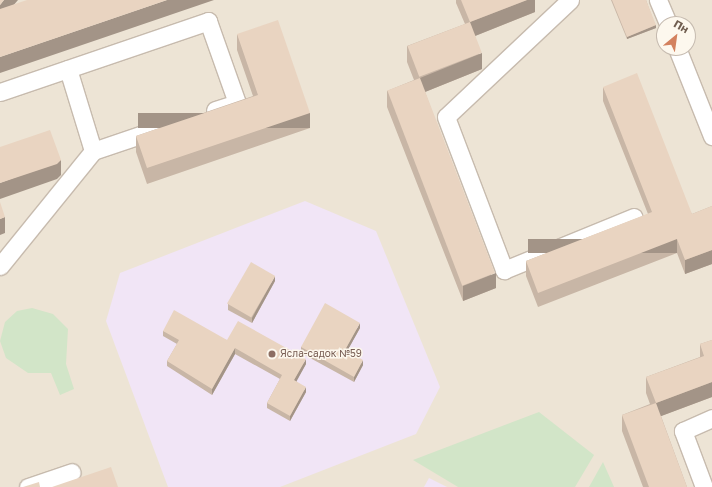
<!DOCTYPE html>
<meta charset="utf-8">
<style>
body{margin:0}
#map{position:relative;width:712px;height:487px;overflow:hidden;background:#f9f4e8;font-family:"Golos Text",sans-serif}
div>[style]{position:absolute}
.residential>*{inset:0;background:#ede4d5}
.education>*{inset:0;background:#f1e5f6}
.green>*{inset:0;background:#d2e5c8}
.roads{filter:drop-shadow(1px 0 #c7bbae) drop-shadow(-1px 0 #c7bbae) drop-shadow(0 1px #c7bbae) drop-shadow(0 -1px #c7bbae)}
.minor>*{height:17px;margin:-8.5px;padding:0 8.5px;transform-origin:8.5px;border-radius:8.5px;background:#fff}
.wall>*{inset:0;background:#c8b6a6}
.shaded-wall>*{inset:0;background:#a39487;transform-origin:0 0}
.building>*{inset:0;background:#e9d4c1;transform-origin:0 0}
.dots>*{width:11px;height:11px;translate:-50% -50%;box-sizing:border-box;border:2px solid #fdf8ee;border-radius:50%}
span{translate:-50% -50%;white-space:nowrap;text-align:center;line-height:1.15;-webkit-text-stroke:3px #fdf8ee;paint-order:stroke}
.education-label{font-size:10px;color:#785e54}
.left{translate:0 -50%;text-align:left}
.north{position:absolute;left:656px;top:16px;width:40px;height:40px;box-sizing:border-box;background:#fdf8ee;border:1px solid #c5baaf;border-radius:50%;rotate:29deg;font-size:11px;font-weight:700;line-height:16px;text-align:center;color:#705e50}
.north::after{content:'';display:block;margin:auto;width:14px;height:18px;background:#d3815e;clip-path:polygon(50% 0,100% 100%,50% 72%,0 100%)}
</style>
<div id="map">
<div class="residential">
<div style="clip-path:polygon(evenodd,0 0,712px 0,712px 487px,0 487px,0 0,664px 24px,688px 24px,688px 48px,664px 48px,664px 24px)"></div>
</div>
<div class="education">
<div style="clip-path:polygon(305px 201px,376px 231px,440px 387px,416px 434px,280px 487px,168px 487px,106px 321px,120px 273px)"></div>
<div style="clip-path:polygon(429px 478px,447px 487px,424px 487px)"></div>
</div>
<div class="green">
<div style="clip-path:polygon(32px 308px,53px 314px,68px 329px,66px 364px,74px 389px,60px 395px,51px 373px,28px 373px,6px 358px,0 341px,5px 322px,17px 311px)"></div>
<div style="clip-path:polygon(539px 412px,594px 455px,575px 487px,458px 487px,413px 460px)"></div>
<div style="clip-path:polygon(603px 462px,614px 487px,589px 487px)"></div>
</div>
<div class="roads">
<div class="minor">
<div style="left:570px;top:0;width:170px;rotate:136.7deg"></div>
<div style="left:446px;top:117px;width:164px;rotate:69.2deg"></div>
<div style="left:504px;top:270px;width:140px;rotate:-22.2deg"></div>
<div style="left:658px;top:0;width:26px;rotate:67deg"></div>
<div style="left:677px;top:48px;width:95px;rotate:68.3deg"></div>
<div style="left:68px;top:69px;width:86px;rotate:73deg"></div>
<div style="left:93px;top:151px;width:69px;rotate:-18.7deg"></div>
<div style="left:0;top:92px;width:220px;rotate:-18.8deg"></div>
<div style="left:208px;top:21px;width:87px;rotate:70.5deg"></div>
<div style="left:237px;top:103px;width:23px;rotate:162deg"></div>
<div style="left:0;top:266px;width:148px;rotate:-51deg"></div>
<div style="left:28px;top:487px;width:46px;rotate:-18.8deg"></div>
<div style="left:704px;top:487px;width:60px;rotate:-110.6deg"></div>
<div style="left:683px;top:431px;width:32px;rotate:-24deg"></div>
</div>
</div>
<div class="wall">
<div style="clip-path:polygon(456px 0,535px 0,535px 12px,475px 36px,482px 69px,425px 92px,496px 288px,463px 301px,387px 107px,387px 91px,414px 80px,407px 62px,407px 46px,465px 24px,456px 3px)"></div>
<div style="clip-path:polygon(611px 0,646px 0,656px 28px,627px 39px)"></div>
<div style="clip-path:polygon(237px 34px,310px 128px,147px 184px,136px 152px,136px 136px,253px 96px,237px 50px)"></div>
<div style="clip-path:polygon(603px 87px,692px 214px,712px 206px,712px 264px,685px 274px,677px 253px,538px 307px,526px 276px,526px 261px,648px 214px,603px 101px)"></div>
<div style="clip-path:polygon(275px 281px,252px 323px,228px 310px,228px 304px)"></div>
<div style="clip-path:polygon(360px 328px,347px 351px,363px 365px,354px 382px,301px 353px,301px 347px)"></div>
<div style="clip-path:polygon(163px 331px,227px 340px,306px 364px,296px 381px,306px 392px,290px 421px,267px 408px,267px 403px,280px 379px,235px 354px,212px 395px,167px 366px,167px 361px,177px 344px,163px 336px)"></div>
<div style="clip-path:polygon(712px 340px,712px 397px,661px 416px,687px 487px,643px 487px,622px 431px,622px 415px,650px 404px,646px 393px,646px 377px,700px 357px,700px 344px)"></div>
</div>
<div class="shaded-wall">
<div style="clip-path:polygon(4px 0,18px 0,0 21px,0 5px)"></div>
<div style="clip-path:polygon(167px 0,214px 0,0 73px,0 57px)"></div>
<div style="clip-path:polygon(527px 0,535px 0,535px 12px,470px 38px,470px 22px)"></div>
<div style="clip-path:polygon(656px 25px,656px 28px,627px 39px,627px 37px)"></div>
<div style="clip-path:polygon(482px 53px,482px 69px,420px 94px,420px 78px)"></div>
<div style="left:310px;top:113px;width:15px;height:172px;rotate:90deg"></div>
<div style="clip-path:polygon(61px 160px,61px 175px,57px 179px,0 199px,0 183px)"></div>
<div style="clip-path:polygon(5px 217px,5px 233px,0 235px,0 219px)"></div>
<div style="left:677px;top:239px;width:14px;height:149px;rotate:90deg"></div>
<div style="clip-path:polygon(712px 250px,712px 264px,685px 274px,685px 260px)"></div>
<div style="clip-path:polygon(496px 273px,496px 288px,463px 301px,463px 286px)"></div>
<div style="clip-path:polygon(275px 276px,275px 281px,252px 323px,252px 318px)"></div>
<div style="clip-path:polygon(360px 323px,360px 328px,345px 355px,345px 350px)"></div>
<div style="clip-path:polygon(235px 348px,235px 354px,212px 395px,212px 389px)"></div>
<div style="clip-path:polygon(306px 359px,306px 364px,294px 386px,294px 380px)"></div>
<div style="clip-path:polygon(363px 360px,363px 365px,354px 382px,354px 377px)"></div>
<div style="clip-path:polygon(712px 382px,712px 397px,656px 418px,656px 403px)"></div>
<div style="clip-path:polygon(306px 387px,306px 392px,290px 421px,290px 416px)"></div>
</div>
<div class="building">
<div style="clip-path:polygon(0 0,4px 0,0 5px)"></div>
<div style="clip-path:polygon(27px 0,167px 0,0 57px,0 9px)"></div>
<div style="clip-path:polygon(461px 0,527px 0,470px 22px)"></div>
<div style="clip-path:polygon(612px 0,646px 0,656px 25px,627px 37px)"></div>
<div style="clip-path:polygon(278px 20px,310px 113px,147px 168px,136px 136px,258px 95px,237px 34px)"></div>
<div style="left:470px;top:22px;width:33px;height:67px;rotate:69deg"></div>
<div style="clip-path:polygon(637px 73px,692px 214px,712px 206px,712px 250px,685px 260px,677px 239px,538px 293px,526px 261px,652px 212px,603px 87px)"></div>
<div style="left:420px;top:78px;width:209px;height:35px;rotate:69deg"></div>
<div style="clip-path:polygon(50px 130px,61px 160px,57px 164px,0 183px,0 147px)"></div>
<div style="clip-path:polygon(0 202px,5px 217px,0 219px)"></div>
<div style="left:251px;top:262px;width:28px;height:48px;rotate:30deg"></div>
<div style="clip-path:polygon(325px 303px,360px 323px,345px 350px,363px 360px,354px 377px,301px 347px)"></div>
<div style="clip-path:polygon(174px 310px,227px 340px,238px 321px,306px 359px,294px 380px,306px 387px,290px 416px,267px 403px,282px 375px,235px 348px,212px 389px,167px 361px,179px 340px,163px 331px)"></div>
<div style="clip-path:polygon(712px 340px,712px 382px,656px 403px,646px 377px,704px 356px,700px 344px)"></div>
<div style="clip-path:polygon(656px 403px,687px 487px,649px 487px,622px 415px)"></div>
<div style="clip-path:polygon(111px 467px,118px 487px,52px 487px)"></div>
<div style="clip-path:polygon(39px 482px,40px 487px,23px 487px)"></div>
</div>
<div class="dots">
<div style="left:272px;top:354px;background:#8d6e63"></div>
</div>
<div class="education-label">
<span class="left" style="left:280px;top:354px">Ясла-садок №59</span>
</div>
<div class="north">Пн</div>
</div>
